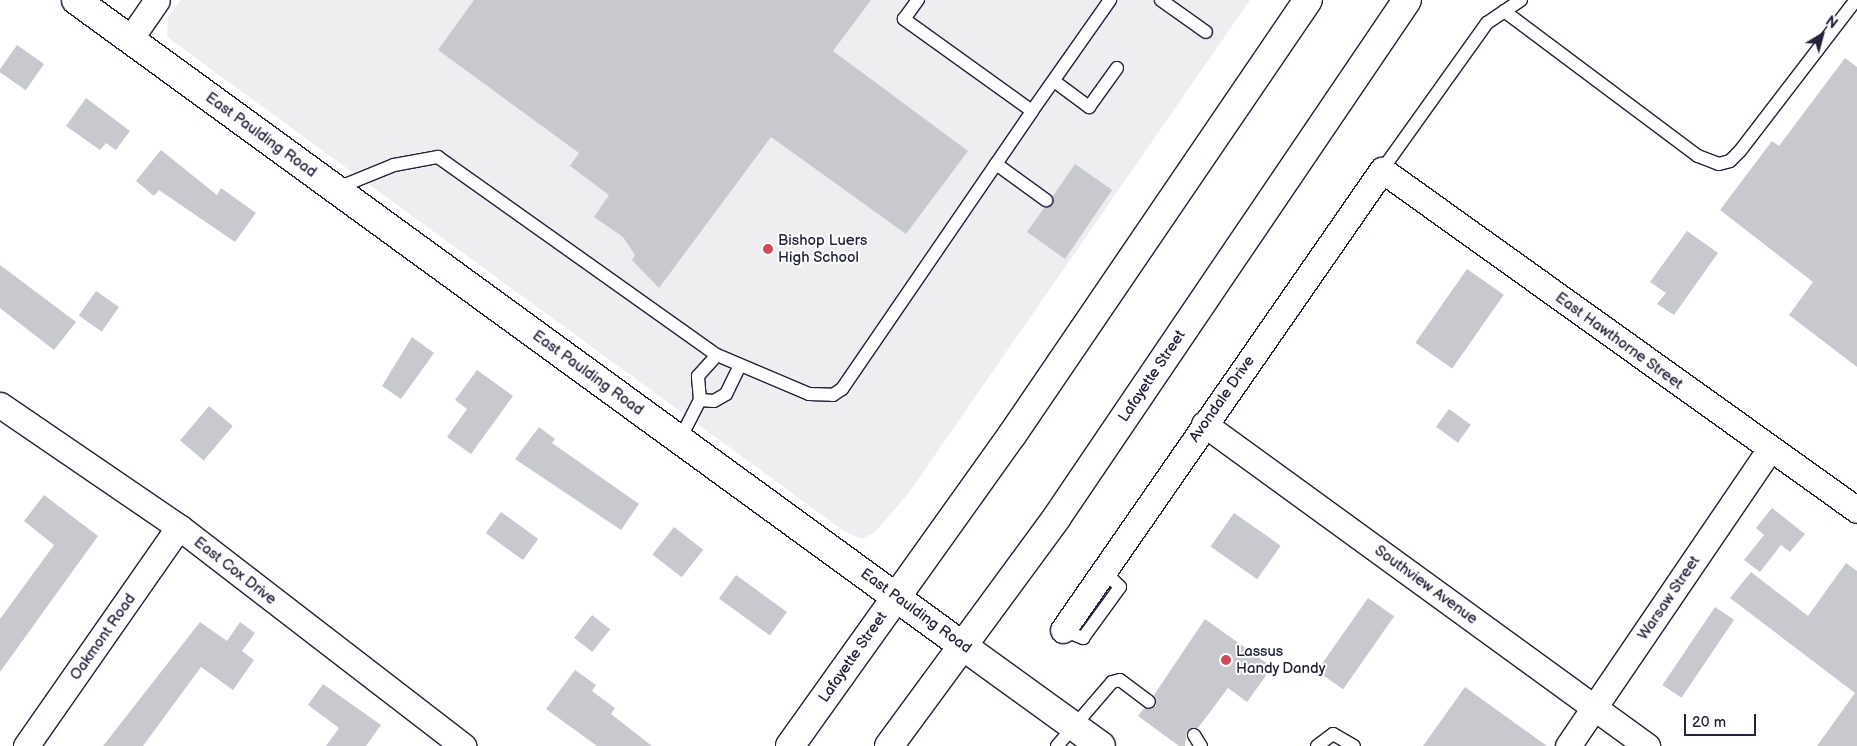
<!DOCTYPE html>
<style>
body{margin:0}
#map{position:relative;width:1857px;height:746px;overflow:hidden;background:#fff;font-family:"Balsamiq Sans",sans-serif}
div>[style]{position:absolute}
.built>*{inset:0;background:#eeeef1}
.building>*{inset:0;background:#c8c8cf;transform-origin:0 0}
.roads{filter:drop-shadow(1px 0 #22223b) drop-shadow(-1px 0 #22223b) drop-shadow(0 1px #22223b) drop-shadow(0 -1px #22223b)}
.service>*{height:12px;margin:-6px;padding:0 6px;transform-origin:6px;border-radius:6px;background:#fff}
.minor>*{height:25px;margin:-12.5px;padding:0 12.5px;transform-origin:12.5px;border-radius:12.5px;background:#fff}
.secondary>*{height:28px;margin:-14px;padding:0 14px;transform-origin:14px;border-radius:14px;background:#fff}
.primary>*{height:28px;margin:-14px;padding:0 14px;transform-origin:14px;border-radius:14px;background:#fff}
.trunk>*{height:28px;margin:-14px;padding:0 14px;transform-origin:14px;border-radius:14px;background:#fff}
.dots>*{width:14px;height:14px;translate:-50% -50%;box-sizing:border-box;border:2px solid #fff;border-radius:50%}
span{translate:-50% -50%;white-space:nowrap;text-align:center;line-height:1.15;-webkit-text-stroke:4px #fff;paint-order:stroke}
.street-label{font-size:15px;color:#22223b}
.poi-label{font-size:15px;color:#22223b}
.left{translate:0 -50%;text-align:left}
.north{position:absolute;left:1797px;top:10px;width:50px;height:50px;-webkit-text-stroke:4px #fff;paint-order:stroke;rotate:37deg;font-size:14px;font-weight:700;line-height:20px;text-align:center;color:#22223b}
.north::after{content:'';display:block;margin:auto;width:18px;height:22px;background:#22223b;clip-path:polygon(50% 0,100% 100%,50% 72%,0 100%)}
.scale{position:absolute;left:1684px;top:714px;width:72px;height:22px;box-sizing:border-box;border:2px solid #22223b;border-top:0;padding-left:6px;font-size:15px;line-height:18px;white-space:nowrap;color:#22223b;-webkit-text-stroke:4px #fff;paint-order:stroke}
</style>
<div id="map">
<div class="built">
<div style="clip-path:polygon(181px 0,1250px 0,908px 494px,875px 532px,862px 539px,844px 531px,167px 37px,168px 18px)"></div>
</div>
<div class="building">
<div style="clip-path:polygon(474px 0,871px 0,833px 51px,968px 151px,906px 234px,771px 137px,659px 288px,632px 260px,635px 255px,623px 237px,594px 217px,609px 195px,570px 166px,579px 153px,438px 50px)"></div>
<div style="left:17px;top:45px;width:33px;height:32px;rotate:35deg"></div>
<div style="clip-path:polygon(1845px 58px,1857px 67px,1857px 367px,1789px 315px,1813px 282px,1720px 210px,1772px 141px,1779px 146px)"></div>
<div style="clip-path:polygon(86px 98px,130px 131px,116px 150px,106px 143px,100px 150px,66px 126px)"></div>
<div style="clip-path:polygon(161px 150px,217px 195px,221px 188px,256px 213px,235px 242px,159px 190px,154px 196px,136px 181px)"></div>
<div style="clip-path:polygon(1075px 164px,1112px 190px,1065px 259px,1027px 232px,1044px 208px,1053px 204px,1053px 196px)"></div>
<div style="clip-path:polygon(1687px 231px,1718px 253px,1674px 315px,1657px 304px,1666px 293px,1650px 282px)"></div>
<div style="clip-path:polygon(0 265px,76px 322px,54px 350px,0 308px)"></div>
<div style="left:1467px;top:269px;width:45px;height:90px;rotate:35deg"></div>
<div style="left:96px;top:291px;width:28px;height:30px;rotate:35deg"></div>
<div style="clip-path:polygon(412px 337px,434px 353px,401px 399px,382px 386px)"></div>
<div style="clip-path:polygon(477px 370px,513px 396px,471px 454px,447px 437px,467px 409px,455px 400px)"></div>
<div style="left:209px;top:406px;width:31px;height:45px;rotate:40deg"></div>
<div style="left:1449px;top:409px;width:27px;height:22px;rotate:36deg"></div>
<div style="clip-path:polygon(539px 427px,555px 439px,552px 443px,639px 504px,621px 530px,515px 459px)"></div>
<div style="clip-path:polygon(44px 495px,98px 536px,0 672px,0 619px,54px 545px,24px 521px)"></div>
<div style="clip-path:polygon(1772px 508px,1805px 534px,1790px 552px,1781px 545px,1760px 572px,1744px 560px,1764px 535px,1756px 528px)"></div>
<div style="left:501px;top:512px;width:46px;height:26px;rotate:36deg"></div>
<div style="left:1234px;top:513px;width:57px;height:41px;rotate:35deg"></div>
<div style="left:674px;top:527px;width:37px;height:35px;rotate:38deg"></div>
<div style="clip-path:polygon(1846px 563px,1857px 571px,1857px 746px,1817px 746px,1855px 693px,1730px 598px,1751px 572px,1808px 616px)"></div>
<div style="left:736px;top:575px;width:63px;height:29px;rotate:36deg"></div>
<div style="left:1368px;top:598px;width:32px;height:89px;rotate:35deg"></div>
<div style="left:1715px;top:607px;width:23px;height:94px;rotate:34deg"></div>
<div style="left:592px;top:615px;width:23px;height:29px;rotate:38deg"></div>
<div style="clip-path:polygon(1205px 619px,1272px 667px,1247px 702px,1228px 688px,1198px 728px,1187px 731px,1185px 746px,1179px 746px,1138px 716px,1144px 708px,1156px 706px,1154px 695px)"></div>
<div style="clip-path:polygon(200px 622px,227px 641px,240px 622px,255px 633px,242px 651px,254px 660px,233px 690px,201px 667px,143px 746px,103px 746px)"></div>
<div style="clip-path:polygon(575px 670px,596px 685px,592px 691px,615px 708px,611px 714px,652px 746px,597px 746px,546px 709px)"></div>
<div style="clip-path:polygon(323px 684px,381px 725px,366px 746px,326px 746px,339px 728px,308px 705px)"></div>
<div style="clip-path:polygon(1465px 687px,1547px 746px,1423px 746px)"></div>
</div>
<div class="roads">
<div class="service">
<div style="left:1161px;top:0;width:55px;rotate:35.4deg"></div>
<div style="left:1504px;top:11px;width:242px;rotate:36.8deg"></div>
<div style="left:1698px;top:156px;width:22px;rotate:21deg"></div>
<div style="left:1719px;top:164px;width:11px;rotate:-15deg"></div>
<div style="left:1730px;top:161px;width:14px;rotate:-45deg"></div>
<div style="left:1740px;top:151px;width:190px;rotate:-52.5deg"></div>
<div style="left:1054px;top:81px;width:44px;rotate:36.6deg"></div>
<div style="left:1089px;top:107px;width:48px;rotate:-54.3deg"></div>
<div style="left:1032px;top:111px;width:136px;rotate:-54.9deg"></div>
<div style="left:996px;top:164px;width:62px;rotate:35.8deg"></div>
<div style="left:1382px;top:170px;width:181px;rotate:-54.5deg"></div>
<div style="left:1487px;top:23px;width:41px;rotate:-34.1deg"></div>
<div style="left:335px;top:189px;width:64px;rotate:-22.1deg"></div>
<div style="left:394px;top:165px;width:45px;rotate:-10.3deg"></div>
<div style="left:438px;top:157px;width:342px;rotate:35.4deg"></div>
<div style="left:717px;top:355px;width:100px;rotate:23deg"></div>
<div style="left:809px;top:394px;width:24px;rotate:2deg"></div>
<div style="left:833px;top:395px;width:11px;rotate:-34deg"></div>
<div style="left:842px;top:389px;width:337px;rotate:-55.6deg"></div>
<div style="left:1032px;top:111px;width:158px;rotate:-144.3deg"></div>
<div style="left:904px;top:19px;width:24px;rotate:-54deg"></div>
<div style="left:700px;top:400px;width:24px;rotate:-95deg"></div>
<div style="left:698px;top:376px;width:28px;rotate:-48deg"></div>
<div style="left:680px;top:439px;width:44px;rotate:-62.9deg"></div>
<div style="left:700px;top:400px;width:14px;rotate:4deg"></div>
<div style="left:714px;top:401px;width:14px;rotate:-30deg"></div>
<div style="left:726px;top:394px;width:30px;rotate:-64deg"></div>
<div style="left:1063px;top:630px;width:22px;rotate:22deg"></div>
<div style="left:1083px;top:638px;width:63px;rotate:-54deg"></div>
<div style="left:1120px;top:587px;width:23px;rotate:-135deg"></div>
<div style="left:1194px;top:735px;width:13px;rotate:58deg"></div>
<div style="left:1057px;top:746px;width:84px;rotate:-49.3deg"></div>
<div style="left:1112px;top:682px;width:8px;rotate:-14deg"></div>
<div style="left:1120px;top:680px;width:36px;rotate:37deg"></div>
<div style="left:1317px;top:746px;width:20px;rotate:-37deg"></div>
<div style="left:1333px;top:734px;width:24px;rotate:30deg"></div>
</div>
<div class="minor">
<div style="left:130px;top:39px;width:47px;rotate:-55.3deg"></div>
<div style="left:0;top:405px;width:217px;rotate:34.3deg"></div>
<div style="left:179px;top:527px;width:359px;rotate:37.6deg"></div>
<div style="left:1204px;top:424px;width:548px;rotate:36.01deg"></div>
<div style="left:1063px;top:630px;width:560px;rotate:-55.26deg"></div>
<div style="left:1382px;top:170px;width:584px;rotate:35.59deg"></div>
<div style="left:26px;top:746px;width:267px;rotate:-55.1deg"></div>
<div style="left:1568px;top:746px;width:359px;rotate:-55.8deg"></div>
</div>
<div class="secondary">
<div style="left:963px;top:646px;width:170px;rotate:35.9deg"></div>
</div>
<div class="primary">
<div style="left:76px;top:0;width:1097px;rotate:36.07deg"></div>
</div>
<div class="trunk">
<div style="left:790px;top:746px;width:382px;rotate:-54.5deg"></div>
<div style="left:1012px;top:435px;width:526px;rotate:-55.77deg"></div>
<div style="left:889px;top:746px;width:284px;rotate:-53.7deg"></div>
<div style="left:1057px;top:517px;width:624px;rotate:-55.9deg"></div>
</div>
</div>
<div class="dots">
<div style="left:768px;top:249px;background:#d1495b"></div>
<div style="left:1226px;top:660px;background:#d1495b"></div>
</div>
<div class="street-label">
<span style="left:261px;top:135px;rotate:36deg">East Paulding Road</span>
<span style="left:1619px;top:341px;rotate:36deg">East Hawthorne Street</span>
<span style="left:588px;top:373px;rotate:36deg">East Paulding Road</span>
<span style="left:1152px;top:376px;rotate:-56deg">Lafayette Street</span>
<span style="left:1222px;top:399px;rotate:-55deg">Avondale Drive</span>
<span style="left:235px;top:571px;rotate:38deg">East Cox Drive</span>
<span style="left:1426px;top:585px;rotate:36deg">Southview Avenue</span>
<span style="left:1669px;top:598px;rotate:-56deg">Warsaw Street</span>
<span style="left:916px;top:611px;rotate:36deg">East Paulding Road</span>
<span style="left:103px;top:637px;rotate:-55deg">Oakmont Road</span>
<span style="left:853px;top:657px;rotate:-55deg">Lafayette Street</span>
</div>
<div class="poi-label">
<span class="left" style="left:778px;top:249px">Bishop Luers<br>High School</span>
<span class="left" style="left:1236px;top:660px">Lassus<br>Handy Dandy</span>
</div>
<div class="north">N</div>
<div class="scale">20 m</div>
</div>
